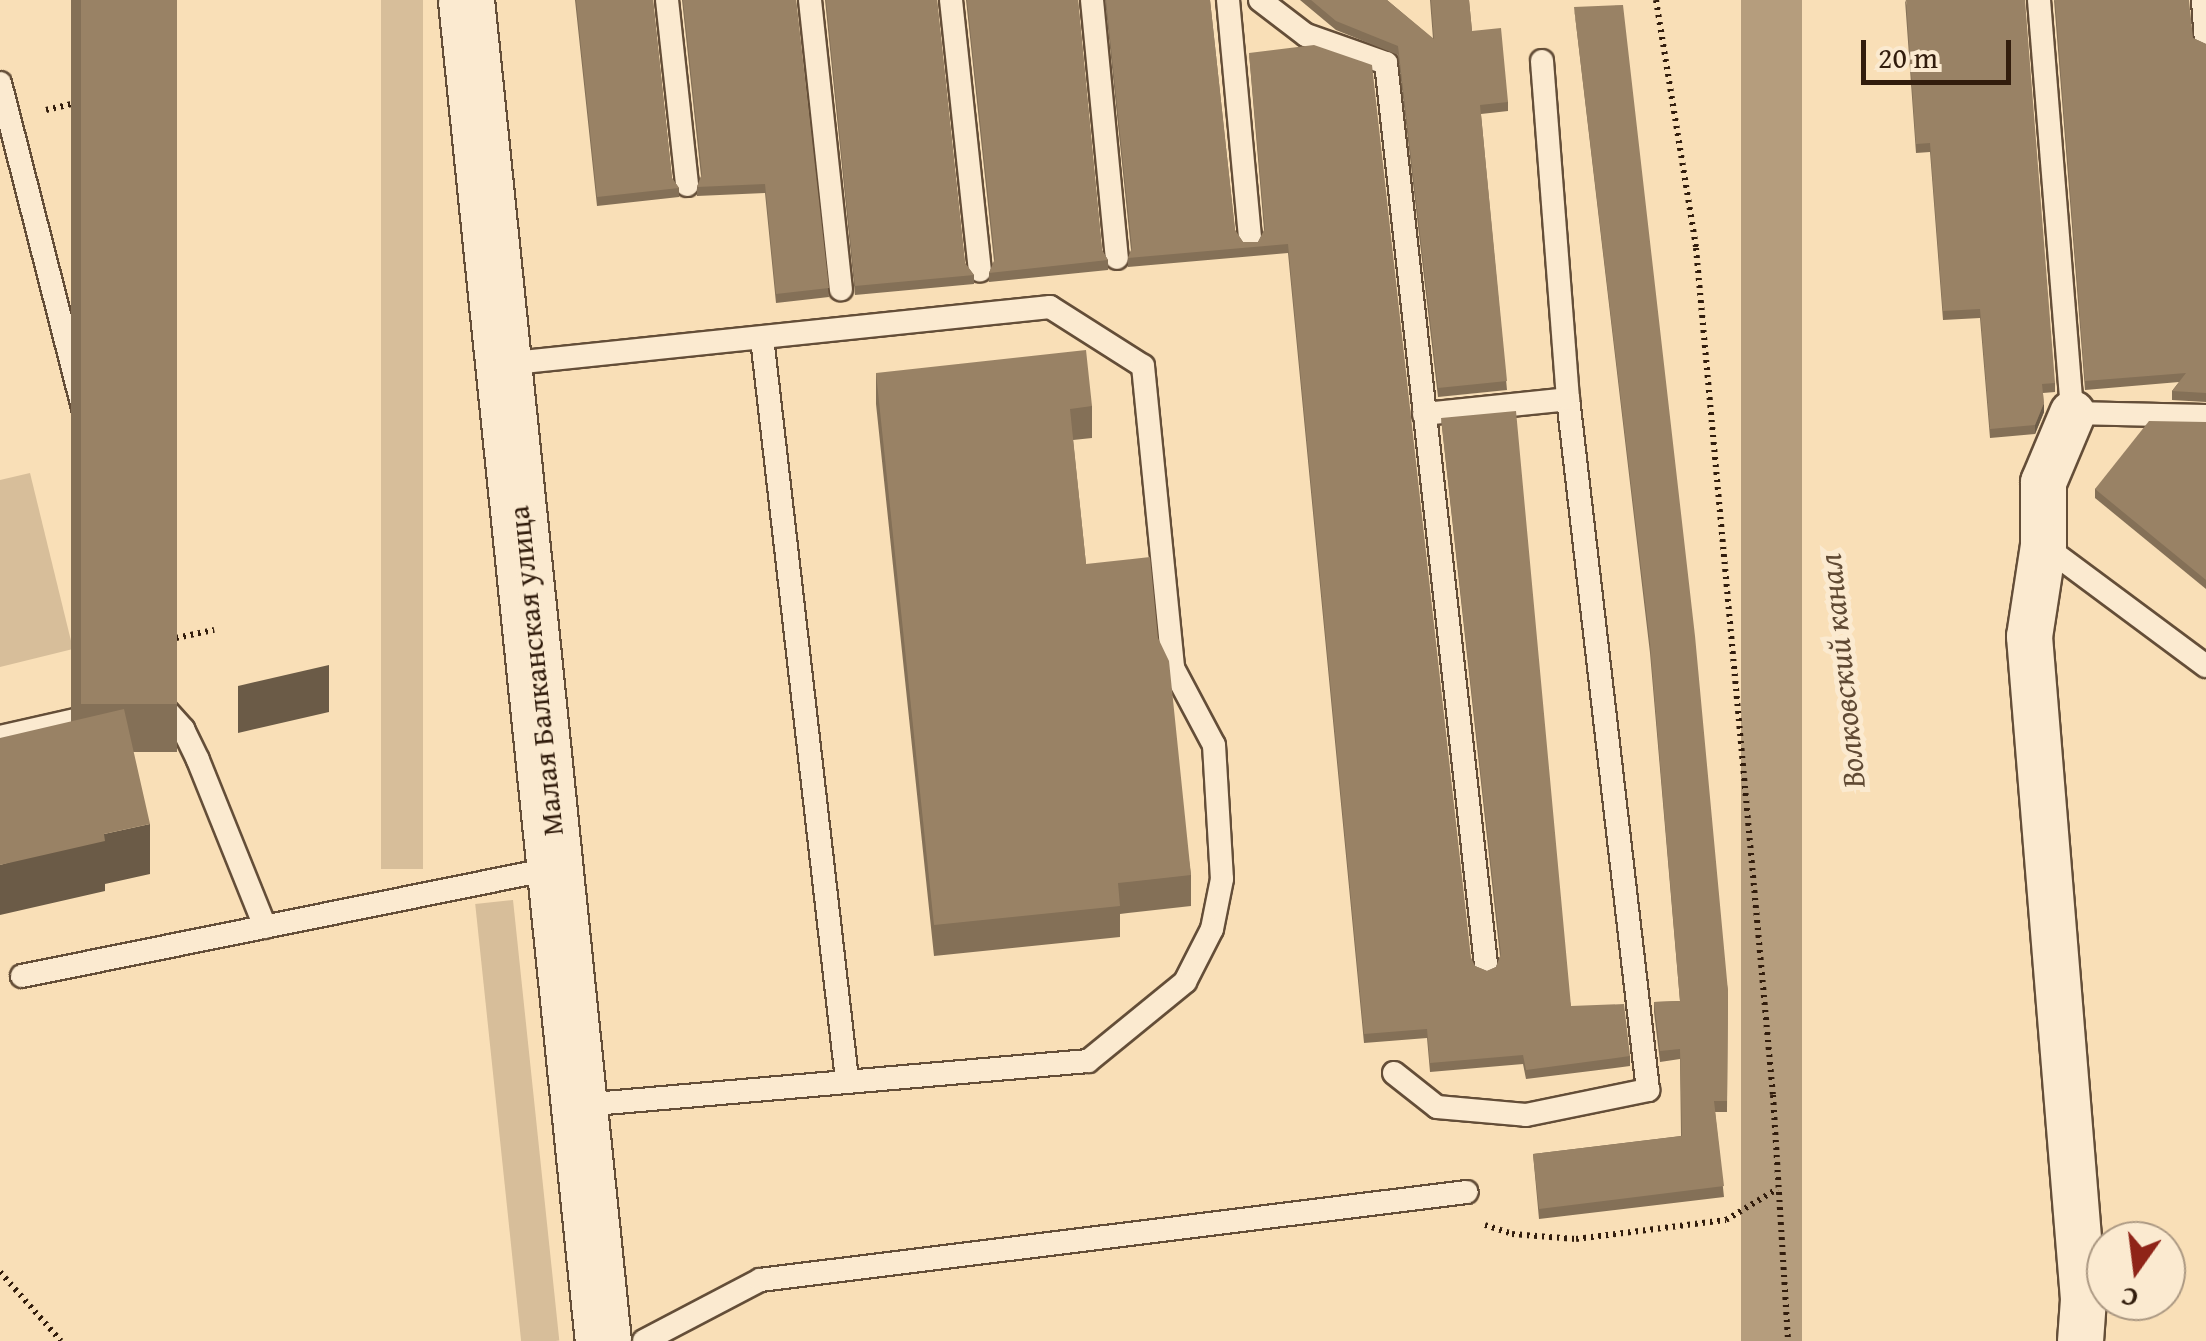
<!DOCTYPE html>
<meta charset="utf-8">
<style>
body{margin:0}
#map{position:relative;width:2206px;height:1341px;overflow:hidden;background:#f9dfb7;font-family:"Gentium Book Plus",serif}
div>[style]{position:absolute}
.green>*{inset:0;background:#d7be9a;transform-origin:0 0}
.water>*{inset:0;background:#b59d7d;transform-origin:0 0}
.path>*{height:6px;margin-top:-3px;transform-origin:0;background:repeating-linear-gradient(90deg,#321d0d 0 2.5px,transparent 0 7.5px)}
.roads{filter:drop-shadow(2px 0 #644e38) drop-shadow(-2px 0 #644e38) drop-shadow(0 2px #644e38) drop-shadow(0 -2px #644e38)}
.lane>*{height:22px;margin:-11px;padding:0 11px;transform-origin:11px;border-radius:11px;background:#fbead0}
.street>*{height:45px;margin:-22.5px;padding:0 22.5px;transform-origin:22.5px;border-radius:22.5px;background:#fbead0}
.secondary>*{height:55px;margin:-27.5px;padding:0 27.5px;transform-origin:27.5px;border-radius:27.5px;background:#fbead0}
.wall>*{inset:0;background:#847057;transform-origin:0 0}
.shaded-wall>*{inset:0;background:#6b5b47}
.building>*{inset:0;background:#998265;transform-origin:0 0}
span{translate:-50% -50%;white-space:nowrap;text-align:center;line-height:1.15;-webkit-text-stroke:10px #fbead0;paint-order:stroke}
.street-label{font-size:30px;color:#321d0d}
.water-label{font-size:32px;color:#604a34;font-style:italic}
.north{position:absolute;left:2086px;top:1221px;width:100px;height:100px;box-sizing:border-box;background:#fbead0;border:2px solid #ab9882;border-radius:50%;rotate:194deg;font-size:28px;font-weight:700;line-height:40px;text-align:center;color:#321d0d}
.north::after{content:'';display:block;margin:auto;width:35px;height:45px;background:#8f2418;clip-path:polygon(50% 0,100% 100%,50% 72%,0 100%)}
.scale{position:absolute;left:1861px;top:40px;width:150px;height:45px;box-sizing:border-box;border:5px solid #321d0d;border-top:0;padding-left:12px;font-size:30px;line-height:35px;white-space:nowrap;color:#321d0d;-webkit-text-stroke:8px #fbead0;paint-order:stroke}
</style>
<div id="map">
<div class="green">
<div style="left:381px;top:0;width:42px;height:869px"></div>
<div style="clip-path:polygon(30px 473px,73px 649px,0 667px,0 480px)"></div>
<div style="left:513px;top:900px;width:443px;height:38px;rotate:84deg"></div>
</div>
<div class="water">
<div style="left:1741px;top:0;width:61px;height:1348px"></div>
</div>
<div class="path">
<div style="left:1656px;top:0;width:251px;rotate:80.8deg"></div>
<div style="left:1696px;top:248px;width:850px;rotate:84.81deg"></div>
<div style="left:1773px;top:1095px;width:246px;rotate:86.5deg"></div>
<div style="left:46px;top:110px;width:48px;rotate:-13.2deg"></div>
<div style="left:87px;top:291px;width:49px;rotate:-14.3deg"></div>
<div style="left:132px;top:467px;width:44px;rotate:-13.1deg"></div>
<div style="left:176px;top:638px;width:39px;rotate:-12deg"></div>
<div style="left:1485px;top:1225px;width:28px;rotate:18deg"></div>
<div style="left:1512px;top:1234px;width:64px;rotate:4.5deg"></div>
<div style="left:1576px;top:1239px;width:151px;rotate:-7.2deg"></div>
<div style="left:1726px;top:1220px;width:60px;rotate:-31.3deg"></div>
<div style="left:0;top:1272px;width:92px;rotate:48.5deg"></div>
</div>
<div class="roads">
<div class="lane">
<div style="left:667px;top:0;width:186px;rotate:83.8deg"></div>
<div style="left:810px;top:0;width:291px;rotate:83.9deg"></div>
<div style="left:951px;top:0;width:272px;rotate:83.9deg"></div>
<div style="left:1092px;top:0;width:259px;rotate:84.5deg"></div>
<div style="left:1228px;top:0;width:239px;rotate:84.7deg"></div>
<div style="left:1260px;top:0;width:58px;rotate:37.3deg"></div>
<div style="left:1306px;top:35px;width:85px;rotate:19.3deg"></div>
<div style="left:1386px;top:63px;width:908px;rotate:83.67deg"></div>
<div style="left:2039px;top:0;width:414px;rotate:85.4deg"></div>
<div style="left:2072px;top:413px;width:134px;rotate:1.3deg"></div>
<div style="left:2203px;top:0;width:39px;rotate:86deg"></div>
<div style="left:0;top:83px;width:638px;rotate:75.66deg"></div>
<div style="left:158px;top:701px;width:38px;rotate:48deg"></div>
<div style="left:183px;top:729px;width:34px;rotate:64deg"></div>
<div style="left:198px;top:760px;width:180px;rotate:68.1deg"></div>
<div style="left:762px;top:338px;width:747px;rotate:83.46deg"></div>
<div style="left:504px;top:364px;width:549px;rotate:-5.96deg"></div>
<div style="left:1050px;top:307px;width:110px;rotate:32.4deg"></div>
<div style="left:1143px;top:366px;width:303px;rotate:84.3deg"></div>
<div style="left:1173px;top:668px;width:87px;rotate:62deg"></div>
<div style="left:1214px;top:745px;width:134px;rotate:86.6deg"></div>
<div style="left:1222px;top:879px;width:51px;rotate:101.3deg"></div>
<div style="left:1212px;top:929px;width:59px;rotate:117deg"></div>
<div style="left:1185px;top:982px;width:125px;rotate:140.8deg"></div>
<div style="left:1088px;top:1061px;width:508px;rotate:175.03deg"></div>
<div style="left:1424px;top:414px;width:145px;rotate:-5.9deg"></div>
<div style="left:2043px;top:545px;width:203px;rotate:36.6deg"></div>
<div style="left:0;top:737px;width:162px;rotate:-12.8deg"></div>
<div style="left:22px;top:976px;width:544px;rotate:-11.45deg"></div>
<div style="left:1394px;top:1073px;width:55px;rotate:38.3deg"></div>
<div style="left:1437px;top:1107px;width:89px;rotate:5.1deg"></div>
<div style="left:1526px;top:1115px;width:125px;rotate:-11.6deg"></div>
<div style="left:1648px;top:1090px;width:696px;rotate:-96.6deg"></div>
<div style="left:1568px;top:399px;width:339px;rotate:-94.4deg"></div>
<div style="left:644px;top:1341px;width:131px;rotate:-27.7deg"></div>
<div style="left:760px;top:1280px;width:712px;rotate:-7.1deg"></div>
</div>
<div class="street">
<div style="left:2072px;top:413px;width:75px;rotate:112.8deg"></div>
<div style="left:2043px;top:482px;width:63px;rotate:90deg"></div>
<div style="left:2043px;top:545px;width:92px;rotate:98.7deg"></div>
<div style="left:2029px;top:636px;width:665px;rotate:85.34deg"></div>
<div style="left:2083px;top:1299px;width:42px;rotate:94.1deg"></div>
</div>
<div class="secondary">
<div style="left:466px;top:0;width:1348px;rotate:84.17deg"></div>
</div>
</div>
<div class="wall">
<div style="left:71px;top:0;width:106px;height:752px"></div>
<div style="clip-path:polygon(575px 0,653px 0,672px 178px,679px 188px,679px 197px,597px 206px)"></div>
<div style="clip-path:polygon(682px 0,796px 0,829px 297px,776px 303px,765px 193px,697px 196px,697px 187px,701px 176px)"></div>
<div style="clip-path:polygon(825px 0,937px 0,965px 263px,974px 275px,974px 284px,855px 295px)"></div>
<div style="clip-path:polygon(966px 0,1078px 0,1102px 250px,1108px 260px,1108px 270px,989px 282px,989px 273px,994px 261px)"></div>
<div style="clip-path:polygon(1105px 0,1210px 0,1235px 230px,1243px 242px,1258px 242px,1264px 230px,1249px 53px,1471px 958px,1475px 966px,1487px 971px,1496px 967px,1500px 956px,1441px 418px,1571px 1006px,1630px 1056px,1630px 1066px,1526px 1079px,1523px 1064px,1430px 1072px,1427px 1038px,1364px 1043px,1288px 253px,1128px 267px,1128px 258px,1131px 250px)"></div>
<div style="clip-path:polygon(1300px 0,1387px 0,1433px 39px,1430px 0,1469px 0,1472px 31px,1508px 102px,1508px 111px,1481px 114px,1507px 390px,1438px 397px,1398px 55px,1336px 30px)"></div>
<div style="clip-path:polygon(1905px 0,2055px 383px,2055px 392px,2043px 393px,2044px 412px,2035px 434px,1990px 438px,1980px 318px,1943px 320px,1930px 152px,1916px 153px)"></div>
<div style="clip-path:polygon(2054px 0,2193px 38px,2206px 44px,2206px 402px,2172px 400px,2172px 391px,2179px 382px,2085px 390px)"></div>
<div style="clip-path:polygon(1574px 7px,1728px 991px,1727px 1112px,1715px 1112px,1724px 1197px,1539px 1219px,1533px 1154px,1681px 1136px,1680px 1059px,1660px 1062px,1654px 1012px,1654px 1002px,1680px 1001px,1650px 653px)"></div>
<div style="clip-path:polygon(876px 373px,1092px 406px,1092px 438px,1073px 440px,1086px 564px,1158px 638px,1191px 875px,1191px 906px,1120px 914px,1120px 937px,934px 956px,876px 404px)"></div>
<div style="clip-path:polygon(2206px 422px,2206px 589px,2095px 498px,2095px 489px)"></div>
</div>
<div class="shaded-wall">
<div style="clip-path:polygon(2044px 403px,2044px 412px,2035px 434px,2035px 425px)"></div>
<div style="clip-path:polygon(329px 665px,329px 712px,238px 733px,238px 686px)"></div>
<div style="clip-path:polygon(150px 824px,150px 874px,105px 884px,105px 891px,0 915px,0 865px,104px 834px)"></div>
</div>
<div class="building">
<div style="left:81px;top:0;width:96px;height:704px"></div>
<div style="clip-path:polygon(576px 0,653px 0,672px 178px,679px 188px,597px 197px)"></div>
<div style="clip-path:polygon(683px 0,796px 0,829px 288px,776px 294px,765px 184px,697px 187px,702px 174px)"></div>
<div style="clip-path:polygon(826px 0,937px 0,965px 263px,974px 275px,855px 286px)"></div>
<div style="clip-path:polygon(967px 0,1078px 0,1102px 250px,1108px 260px,989px 273px,995px 259px)"></div>
<div style="clip-path:polygon(1106px 0,1210px 0,1235px 230px,1243px 242px,1258px 242px,1265px 229px,1249px 53px,1314px 45px,1372px 65px,1471px 958px,1475px 966px,1487px 971px,1496px 967px,1501px 954px,1441px 418px,1516px 411px,1571px 1006px,1624px 1004px,1630px 1056px,1526px 1070px,1523px 1055px,1430px 1063px,1427px 1029px,1364px 1034px,1288px 244px,1128px 258px,1132px 248px)"></div>
<div style="clip-path:polygon(1311px 0,1387px 0,1434px 39px,1431px 0,1469px 0,1472px 31px,1501px 28px,1508px 102px,1480px 105px,1507px 381px,1438px 388px,1398px 46px,1336px 21px)"></div>
<div style="clip-path:polygon(1906px 0,2025px 0,2055px 383px,2042px 384px,2044px 403px,2035px 425px,1990px 429px,1980px 309px,1943px 311px,1930px 143px,1916px 144px)"></div>
<div style="clip-path:polygon(2055px 0,2189px 0,2193px 38px,2206px 44px,2206px 393px,2172px 391px,2186px 373px,2085px 381px)"></div>
<div style="clip-path:polygon(1623px 5px,1695px 636px,1728px 991px,1727px 1101px,1714px 1101px,1724px 1186px,1539px 1209px,1533px 1154px,1682px 1136px,1680px 1049px,1660px 1051px,1654px 1002px,1680px 1001px,1650px 643px,1574px 7px)"></div>
<div style="clip-path:polygon(1086px 350px,1092px 406px,1070px 409px,1086px 564px,1150px 557px,1158px 638px,1169px 661px,1191px 875px,1118px 883px,1120px 906px,934px 925px,876px 373px)"></div>
<div style="clip-path:polygon(2149px 421px,2206px 422px,2206px 580px,2095px 489px)"></div>
<div style="clip-path:polygon(124px 709px,150px 824px,104px 834px,105px 841px,0 865px,0 738px)"></div>
</div>
<div class="street-label">
<span style="left:535px;top:671px;rotate:-96deg">Малая Балканская улица</span>
</div>
<div class="water-label">
<span style="left:1842px;top:671px;rotate:-96deg">Волковский канал</span>
</div>
<div class="north">С</div>
<div class="scale">20 m</div>
</div>
